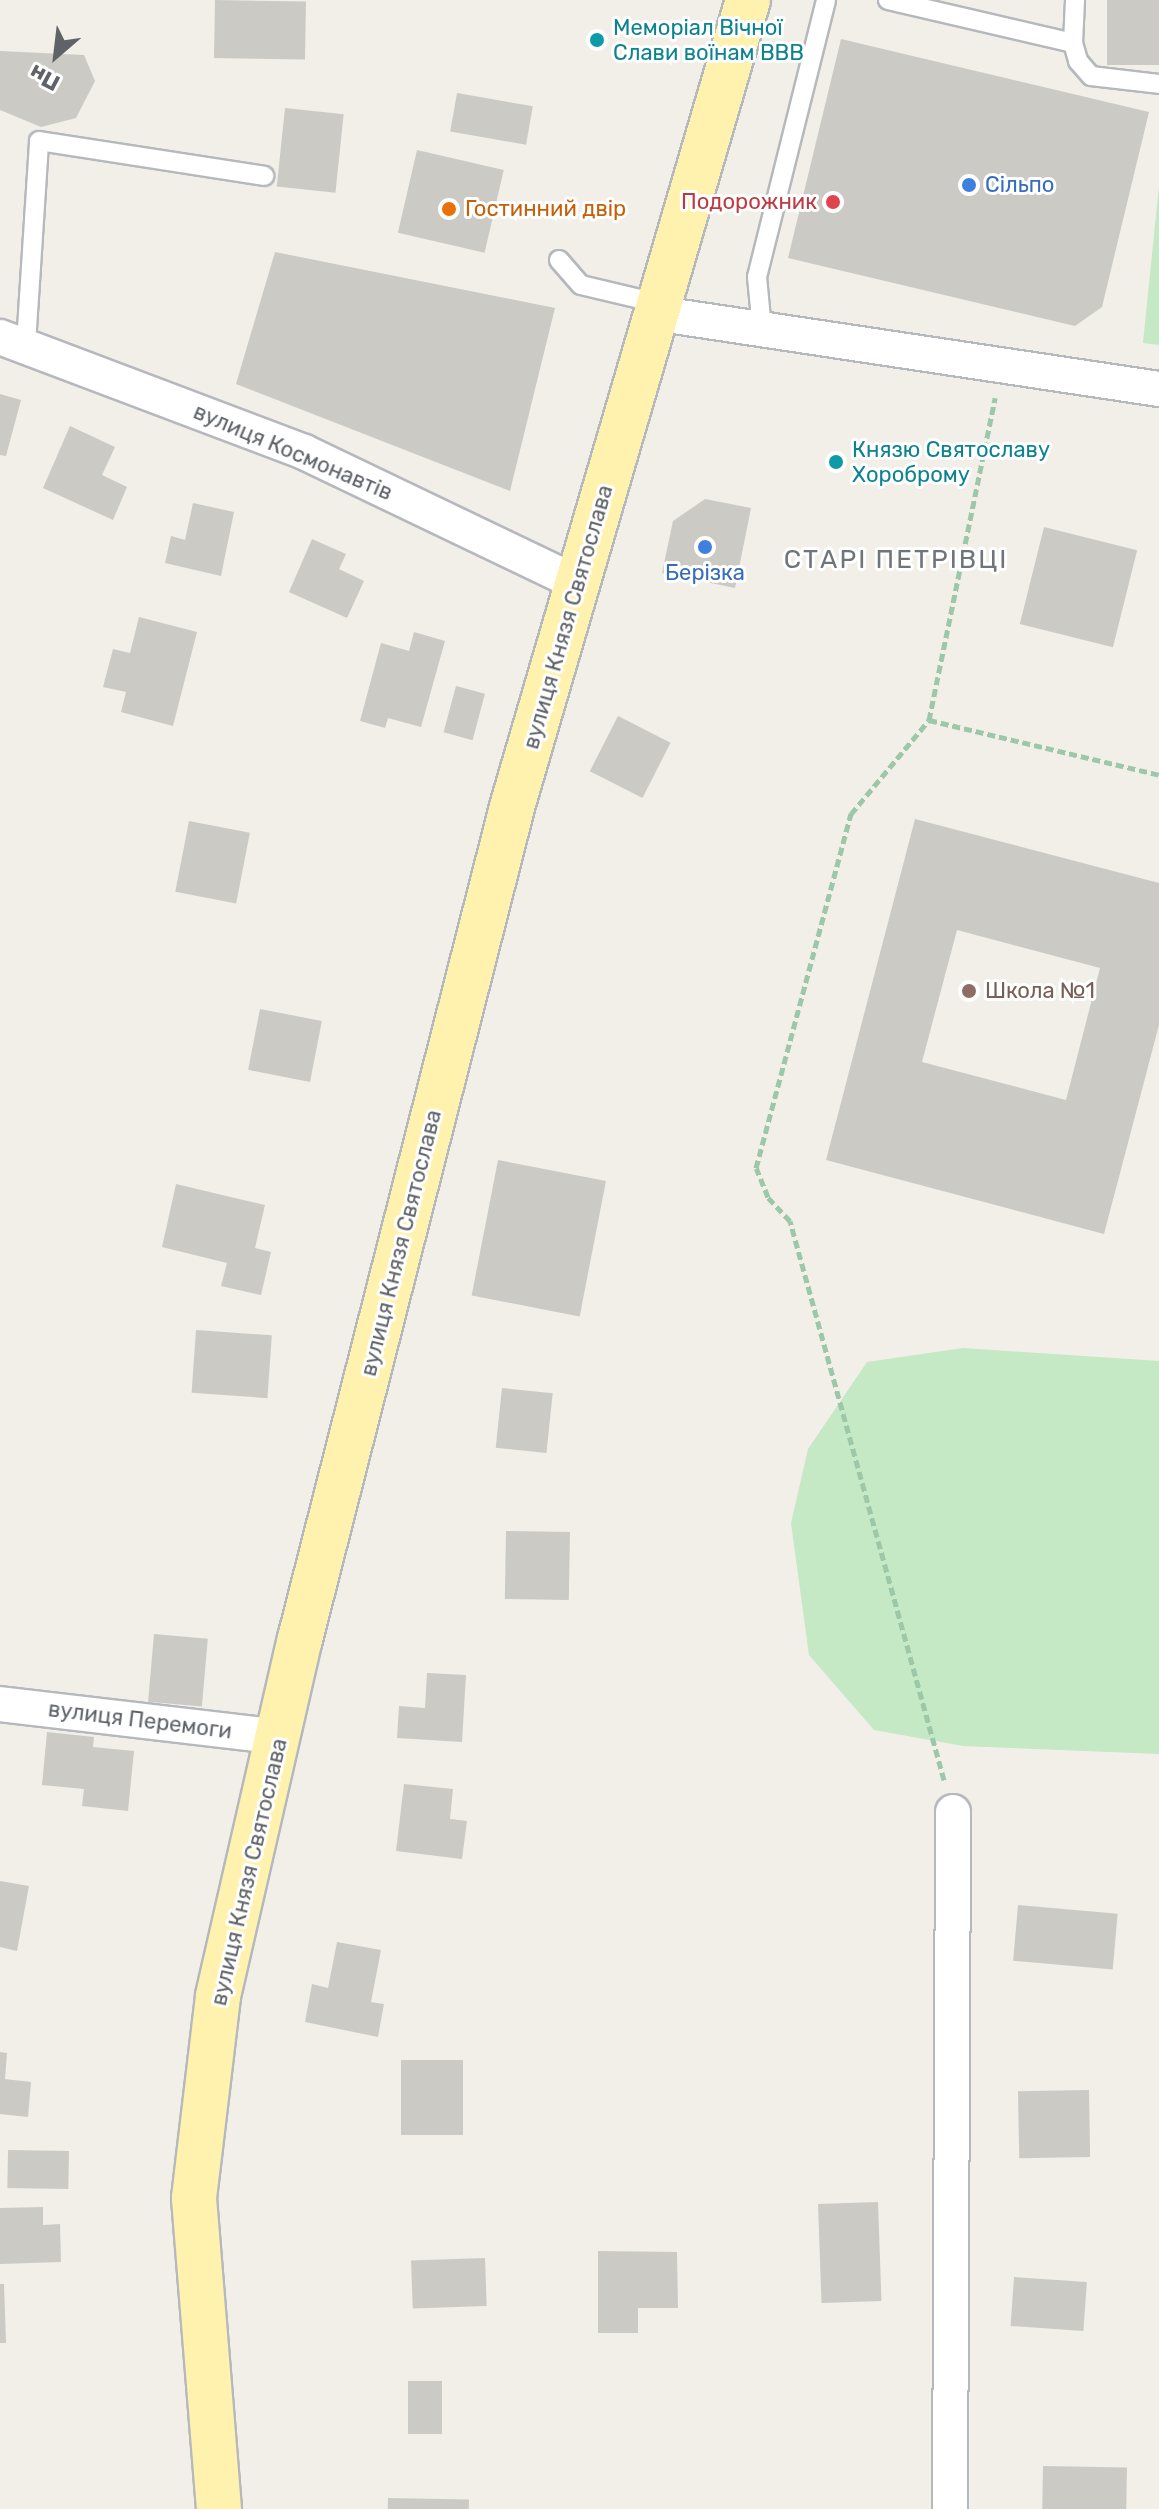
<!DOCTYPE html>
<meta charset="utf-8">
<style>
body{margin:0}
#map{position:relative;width:1159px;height:2509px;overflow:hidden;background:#f1efe8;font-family:Rubik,sans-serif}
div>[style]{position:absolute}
.green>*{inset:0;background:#c5e8c5}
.building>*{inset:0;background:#cccac5;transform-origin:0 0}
.path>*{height:5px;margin-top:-2.5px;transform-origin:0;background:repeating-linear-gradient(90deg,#9cc7a9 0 8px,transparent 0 12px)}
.roads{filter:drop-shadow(2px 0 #b5b8bc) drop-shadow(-2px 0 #b5b8bc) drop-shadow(0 2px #b5b8bc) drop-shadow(0 -2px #b5b8bc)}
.lane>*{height:18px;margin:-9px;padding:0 9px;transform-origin:9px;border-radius:9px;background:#fff}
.street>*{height:34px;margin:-17px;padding:0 17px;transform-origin:17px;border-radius:17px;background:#fff}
.primary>*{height:44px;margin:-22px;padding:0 22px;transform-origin:22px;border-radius:22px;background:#fff2af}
.dots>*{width:22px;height:22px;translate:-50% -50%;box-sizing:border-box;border:4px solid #fff;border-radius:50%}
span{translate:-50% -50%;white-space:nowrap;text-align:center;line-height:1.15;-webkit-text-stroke:6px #fff;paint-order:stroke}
.culture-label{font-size:22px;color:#0d838f}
.left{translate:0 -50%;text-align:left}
.shop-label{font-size:22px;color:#366cbe}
.health-label{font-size:22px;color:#be3a42}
.right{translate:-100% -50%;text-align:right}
.food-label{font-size:22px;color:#c56008}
.street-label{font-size:22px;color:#5f6368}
.education-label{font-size:22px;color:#785e54}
.quarter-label{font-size:26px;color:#70757a;letter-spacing:2px}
.north{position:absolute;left:16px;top:16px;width:80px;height:80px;-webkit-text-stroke:6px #fff;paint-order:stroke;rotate:208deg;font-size:22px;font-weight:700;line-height:32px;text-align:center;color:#5f6368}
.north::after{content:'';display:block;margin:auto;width:28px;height:36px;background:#5f6368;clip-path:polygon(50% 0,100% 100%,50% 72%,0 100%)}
</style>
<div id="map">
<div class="green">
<div style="clip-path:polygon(1159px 186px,1159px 345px,1143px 343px)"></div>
<div style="clip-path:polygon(963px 1348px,1159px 1361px,1159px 1754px,963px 1746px,874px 1730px,809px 1655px,791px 1523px,808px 1449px,867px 1362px)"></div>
</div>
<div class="building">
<div style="left:215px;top:0;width:91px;height:58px;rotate:1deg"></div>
<div style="left:1107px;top:0;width:52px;height:65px"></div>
<div style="clip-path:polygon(841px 39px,1149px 112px,1102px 307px,1075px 326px,788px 258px)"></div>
<div style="clip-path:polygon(0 51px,84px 55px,95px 81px,76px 118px,41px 127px,0 110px)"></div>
<div style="left:457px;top:93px;width:77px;height:39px;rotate:10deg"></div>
<div style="left:285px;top:108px;width:59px;height:79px;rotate:6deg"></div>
<div style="left:417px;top:150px;width:89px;height:85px;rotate:13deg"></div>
<div style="clip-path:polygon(275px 252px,555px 308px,510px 491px,236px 384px)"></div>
<div style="clip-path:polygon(0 394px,21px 400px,6px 456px,0 455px)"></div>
<div style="clip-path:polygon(70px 426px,115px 447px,102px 475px,127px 487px,113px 520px,43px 488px)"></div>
<div style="clip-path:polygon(705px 499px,751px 508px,735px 588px,662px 573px,673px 521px)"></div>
<div style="clip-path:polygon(193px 503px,234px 512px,221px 576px,165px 563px,171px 536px,185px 540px)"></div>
<div style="left:1044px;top:527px;width:96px;height:100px;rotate:14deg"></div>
<div style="clip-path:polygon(312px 539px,346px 554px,339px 569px,364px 581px,347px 618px,289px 592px)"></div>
<div style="clip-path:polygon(139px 617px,197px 632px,173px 726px,121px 712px,126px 692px,103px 687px,113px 649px,130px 653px)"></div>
<div style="clip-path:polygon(414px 632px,445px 641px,421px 727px,388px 718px,385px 728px,360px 721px,381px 643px,409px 651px)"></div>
<div style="left:456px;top:686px;width:30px;height:48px;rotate:15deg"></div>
<div style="left:618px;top:716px;width:59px;height:62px;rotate:27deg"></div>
<div style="clip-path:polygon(evenodd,915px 819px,1159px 883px,1159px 1025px,1104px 1234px,826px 1160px,915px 819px,957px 930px,1100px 968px,1066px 1100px,922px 1062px,957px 930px)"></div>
<div style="left:189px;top:821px;width:62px;height:72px;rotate:11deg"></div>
<div style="left:260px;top:1009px;width:63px;height:62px;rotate:11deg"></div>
<div style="left:498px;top:1160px;width:110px;height:138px;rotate:11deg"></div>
<div style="clip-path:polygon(176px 1184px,265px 1205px,255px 1248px,271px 1252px,261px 1295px,221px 1286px,227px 1263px,162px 1247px)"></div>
<div style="left:196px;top:1330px;width:76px;height:63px;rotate:4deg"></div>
<div style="left:502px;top:1388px;width:51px;height:60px;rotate:6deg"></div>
<div style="left:506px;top:1531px;width:64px;height:68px;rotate:1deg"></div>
<div style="left:154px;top:1634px;width:54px;height:68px;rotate:5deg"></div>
<div style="clip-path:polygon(427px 1673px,466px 1675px,462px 1742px,397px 1738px,399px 1706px,425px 1708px)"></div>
<div style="clip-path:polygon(47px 1732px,94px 1737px,93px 1747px,134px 1751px,128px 1811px,82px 1806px,84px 1789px,42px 1785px)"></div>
<div style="clip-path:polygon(404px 1784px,453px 1789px,450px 1819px,467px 1821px,462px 1859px,396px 1851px)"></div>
<div style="clip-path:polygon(0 1881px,29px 1886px,17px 1951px,0 1947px)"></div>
<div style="left:1018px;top:1905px;width:100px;height:56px;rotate:5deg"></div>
<div style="clip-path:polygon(337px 1942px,381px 1950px,371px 2002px,384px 2004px,378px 2037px,305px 2022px,312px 1984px,328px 1988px)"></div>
<div style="clip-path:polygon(0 2052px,7px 2053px,5px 2079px,31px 2082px,28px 2117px,0 2114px)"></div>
<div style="left:401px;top:2060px;width:62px;height:75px"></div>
<div style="left:1089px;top:2090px;width:67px;height:71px;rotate:89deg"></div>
<div style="left:8px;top:2150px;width:61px;height:38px;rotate:1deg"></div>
<div style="left:878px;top:2202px;width:99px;height:60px;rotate:88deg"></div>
<div style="clip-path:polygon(43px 2207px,43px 2225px,60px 2224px,61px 2262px,0 2264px,0 2208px)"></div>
<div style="clip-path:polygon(598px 2251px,677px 2252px,678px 2308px,638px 2308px,638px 2333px,598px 2333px)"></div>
<div style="left:485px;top:2258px;width:48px;height:74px;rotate:88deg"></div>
<div style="left:1014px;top:2277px;width:73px;height:49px;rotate:4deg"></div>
<div style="clip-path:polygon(0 2284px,4px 2284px,6px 2343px,0 2343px)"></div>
<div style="left:408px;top:2381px;width:34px;height:53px"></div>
<div style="left:1043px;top:2466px;width:84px;height:43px;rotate:1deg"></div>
<div style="left:388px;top:2498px;width:81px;height:11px;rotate:1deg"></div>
</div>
<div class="path">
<div style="left:929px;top:720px;width:236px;rotate:13.4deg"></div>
<div style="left:944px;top:1780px;width:580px;rotate:-105.4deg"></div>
<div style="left:790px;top:1221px;width:33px;rotate:-133deg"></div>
<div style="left:768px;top:1197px;width:31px;rotate:-112deg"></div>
<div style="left:756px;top:1168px;width:367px;rotate:-75deg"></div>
<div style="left:851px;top:814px;width:122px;rotate:-50.3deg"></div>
<div style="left:929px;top:720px;width:329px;rotate:-78.4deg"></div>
</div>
<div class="roads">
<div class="lane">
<div style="left:888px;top:0;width:190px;rotate:13.1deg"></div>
<div style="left:1073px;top:43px;width:43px;rotate:-87.3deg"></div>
<div style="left:1073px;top:43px;width:19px;rotate:74deg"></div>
<div style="left:1078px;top:61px;width:20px;rotate:49deg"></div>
<div style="left:1091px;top:76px;width:68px;rotate:6.7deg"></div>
<div style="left:559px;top:260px;width:33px;rotate:49deg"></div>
<div style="left:581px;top:285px;width:78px;rotate:13.3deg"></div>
<div style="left:762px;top:329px;width:52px;rotate:-95.5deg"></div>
<div style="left:757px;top:277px;width:285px;rotate:-76deg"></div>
<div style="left:26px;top:344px;width:203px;rotate:-86.3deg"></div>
<div style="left:39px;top:141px;width:228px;rotate:8.8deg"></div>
</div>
<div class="street">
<div style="left:654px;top:313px;width:511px;rotate:8.56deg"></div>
<div style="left:0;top:337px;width:325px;rotate:20.7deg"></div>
<div style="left:304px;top:452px;width:305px;rotate:25.6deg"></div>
<div style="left:0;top:1704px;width:282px;rotate:6.7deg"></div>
<div style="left:950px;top:2509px;width:697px;rotate:-89.75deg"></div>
</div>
<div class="primary">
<div style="left:219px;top:2509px;width:312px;rotate:-94.6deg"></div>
<div style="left:194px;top:2198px;width:203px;rotate:-83.2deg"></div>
<div style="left:218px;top:1996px;width:366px;rotate:-77.1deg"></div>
<div style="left:300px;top:1639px;width:859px;rotate:-75.7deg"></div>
<div style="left:512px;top:807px;width:841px;rotate:-73.7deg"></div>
</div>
</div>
<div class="dots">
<div style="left:597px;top:40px;background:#0f9aa8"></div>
<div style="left:969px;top:185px;background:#3f7fe0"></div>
<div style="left:833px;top:202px;background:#e0444e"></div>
<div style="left:449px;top:209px;background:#e8710a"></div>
<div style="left:836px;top:462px;background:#0f9aa8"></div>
<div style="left:705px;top:547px;background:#3f7fe0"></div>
<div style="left:969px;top:991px;background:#8d6e63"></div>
</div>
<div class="culture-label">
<span class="left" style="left:613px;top:40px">Меморіал Вічної<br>Слави воїнам ВВВ</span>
<span class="left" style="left:852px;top:462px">Князю Святославу<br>Хороброму</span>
</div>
<div class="shop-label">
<span class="left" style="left:985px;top:185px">Сільпо</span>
<span style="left:705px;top:573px">Берізка</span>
</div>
<div class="health-label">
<span class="right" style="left:817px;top:202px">Подорожник</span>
</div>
<div class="food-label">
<span class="left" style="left:465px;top:209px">Гостинний двір</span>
</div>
<div class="street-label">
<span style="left:293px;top:452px;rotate:23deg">вулиця Космонавтів</span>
<span style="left:568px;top:617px;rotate:-74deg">вулиця Князя Святослава</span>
<span style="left:401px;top:1243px;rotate:-76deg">вулиця Князя Святослава</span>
<span style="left:140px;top:1720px;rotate:7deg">вулиця Перемоги</span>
<span style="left:249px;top:1872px;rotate:-77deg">вулиця Князя Святослава</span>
</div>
<div class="education-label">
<span class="left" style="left:985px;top:991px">Школа №1</span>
</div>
<div class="quarter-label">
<span style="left:896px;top:560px">СТАРІ ПЕТРІВЦІ</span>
</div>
<div class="north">Пн</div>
</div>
